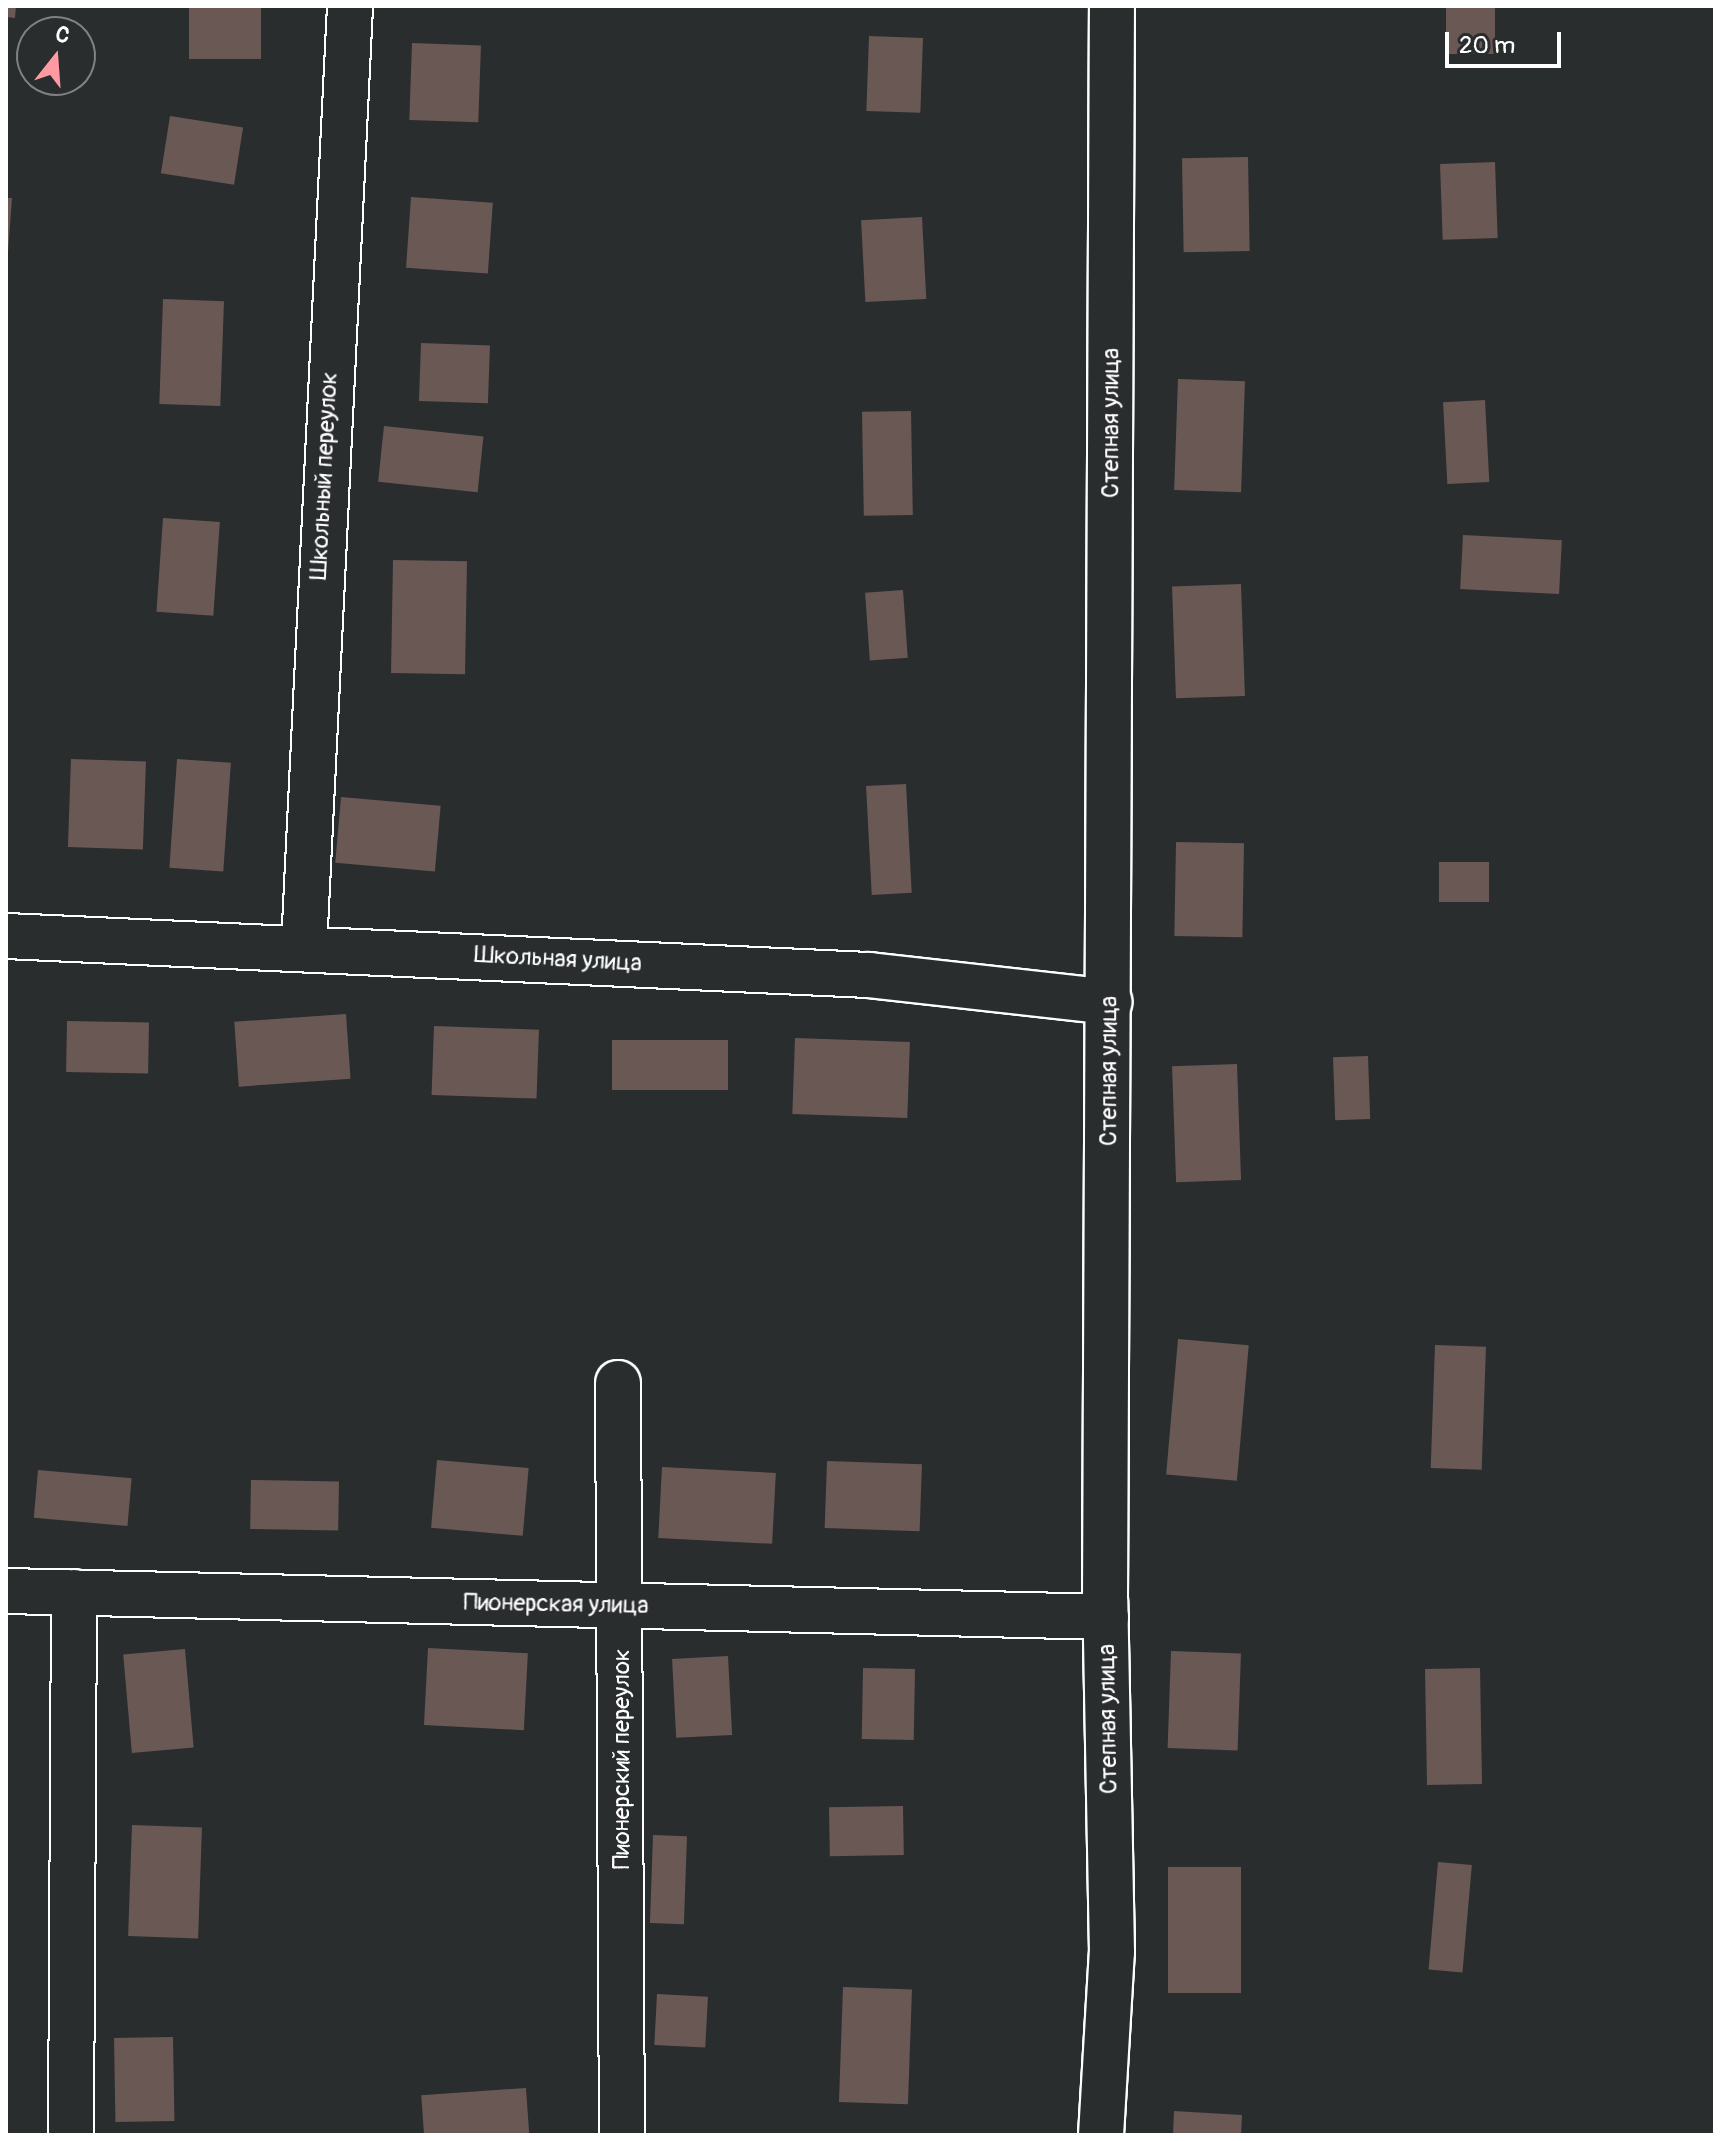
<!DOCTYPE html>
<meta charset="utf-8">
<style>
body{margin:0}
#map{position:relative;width:1721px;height:2141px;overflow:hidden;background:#2a2d2e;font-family:Pangolin,sans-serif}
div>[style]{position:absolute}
.building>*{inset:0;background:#6a5854;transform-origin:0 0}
.roads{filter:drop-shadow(2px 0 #fff) drop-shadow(-2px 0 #fff) drop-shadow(0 2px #fff) drop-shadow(0 -2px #fff)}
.minor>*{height:44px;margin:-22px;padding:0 22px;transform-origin:22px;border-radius:22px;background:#2a2d2e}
span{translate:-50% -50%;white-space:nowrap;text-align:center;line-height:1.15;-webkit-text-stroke:8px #2a2d2e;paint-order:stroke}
.street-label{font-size:24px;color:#fff}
.frame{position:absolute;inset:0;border:8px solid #fff;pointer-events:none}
.north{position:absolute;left:16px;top:16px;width:80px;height:80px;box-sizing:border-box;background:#2a2d2e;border:2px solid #7f8182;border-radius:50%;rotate:17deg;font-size:22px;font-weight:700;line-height:32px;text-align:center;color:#fff}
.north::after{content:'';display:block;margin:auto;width:28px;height:36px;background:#ff9aa2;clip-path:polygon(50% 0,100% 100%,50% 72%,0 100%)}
.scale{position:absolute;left:1445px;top:32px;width:116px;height:36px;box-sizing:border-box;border:4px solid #fff;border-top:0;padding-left:10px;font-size:24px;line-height:28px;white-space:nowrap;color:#fff;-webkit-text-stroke:6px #2a2d2e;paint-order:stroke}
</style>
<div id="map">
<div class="building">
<div style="clip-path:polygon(6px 6px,16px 6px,15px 18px,6px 17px)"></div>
<div style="left:189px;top:6px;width:72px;height:53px"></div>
<div style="left:1446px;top:6px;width:49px;height:48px"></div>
<div style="left:869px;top:36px;width:54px;height:75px;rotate:2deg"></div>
<div style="left:412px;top:43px;width:69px;height:77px;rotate:2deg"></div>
<div style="left:170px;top:116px;width:74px;height:58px;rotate:9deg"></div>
<div style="left:1248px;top:157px;width:94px;height:66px;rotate:89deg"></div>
<div style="left:1495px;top:162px;width:76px;height:55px;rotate:88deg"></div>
<div style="left:411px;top:197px;width:82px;height:71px;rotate:4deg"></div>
<div style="clip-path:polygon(6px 198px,12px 198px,8px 252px,6px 252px)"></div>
<div style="left:922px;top:217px;width:82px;height:61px;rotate:87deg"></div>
<div style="left:163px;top:299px;width:61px;height:105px;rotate:2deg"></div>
<div style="left:421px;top:343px;width:69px;height:58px;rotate:2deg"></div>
<div style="left:1178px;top:379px;width:67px;height:111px;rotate:2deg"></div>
<div style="left:1485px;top:400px;width:82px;height:42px;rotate:87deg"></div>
<div style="left:911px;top:411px;width:104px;height:49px;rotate:89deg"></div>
<div style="left:384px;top:426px;width:100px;height:56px;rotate:6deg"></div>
<div style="left:163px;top:518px;width:57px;height:94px;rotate:4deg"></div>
<div style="left:1463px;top:535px;width:99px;height:54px;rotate:3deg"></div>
<div style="left:393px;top:560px;width:74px;height:113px;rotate:1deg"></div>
<div style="left:1241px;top:584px;width:112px;height:69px;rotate:88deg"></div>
<div style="left:903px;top:590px;width:68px;height:38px;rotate:86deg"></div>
<div style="left:71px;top:759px;width:75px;height:88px;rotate:2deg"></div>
<div style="left:177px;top:759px;width:54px;height:109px;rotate:4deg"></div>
<div style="left:906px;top:784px;width:109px;height:40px;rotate:87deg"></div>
<div style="left:341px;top:797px;width:100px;height:66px;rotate:5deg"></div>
<div style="left:1176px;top:842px;width:68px;height:94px;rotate:1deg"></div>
<div style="left:1439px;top:862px;width:50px;height:40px"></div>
<div style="left:346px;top:1014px;width:65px;height:112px;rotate:86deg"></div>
<div style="left:67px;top:1021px;width:82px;height:51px;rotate:1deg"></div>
<div style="left:434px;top:1026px;width:105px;height:69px;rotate:2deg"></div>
<div style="left:795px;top:1038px;width:115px;height:76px;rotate:2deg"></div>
<div style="left:728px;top:1040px;width:50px;height:116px;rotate:90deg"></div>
<div style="left:1368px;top:1056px;width:63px;height:35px;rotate:88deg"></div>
<div style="left:1237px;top:1064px;width:116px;height:65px;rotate:88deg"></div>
<div style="left:1178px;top:1339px;width:71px;height:136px;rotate:5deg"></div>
<div style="left:1435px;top:1345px;width:51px;height:123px;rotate:2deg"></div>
<div style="left:437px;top:1460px;width:92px;height:68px;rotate:5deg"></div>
<div style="left:827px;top:1461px;width:95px;height:67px;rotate:2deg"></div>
<div style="left:662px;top:1467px;width:114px;height:71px;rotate:3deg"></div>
<div style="left:38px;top:1470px;width:94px;height:48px;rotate:5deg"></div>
<div style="left:251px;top:1480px;width:88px;height:49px;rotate:1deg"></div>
<div style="left:428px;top:1648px;width:100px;height:77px;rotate:3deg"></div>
<div style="left:185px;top:1649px;width:99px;height:62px;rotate:85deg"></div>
<div style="left:1171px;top:1651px;width:70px;height:97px;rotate:2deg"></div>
<div style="left:728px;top:1656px;width:79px;height:56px;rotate:87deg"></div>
<div style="left:863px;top:1668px;width:52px;height:71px;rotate:1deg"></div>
<div style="left:1480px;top:1668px;width:116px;height:55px;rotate:89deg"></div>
<div style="left:903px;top:1806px;width:49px;height:74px;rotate:89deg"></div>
<div style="left:132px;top:1825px;width:70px;height:111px;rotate:2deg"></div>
<div style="left:653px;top:1835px;width:34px;height:88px;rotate:2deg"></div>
<div style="left:1438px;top:1862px;width:34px;height:108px;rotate:5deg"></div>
<div style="left:1168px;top:1867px;width:73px;height:126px"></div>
<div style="left:843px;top:1987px;width:69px;height:115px;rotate:2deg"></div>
<div style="left:657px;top:1994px;width:51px;height:51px;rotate:3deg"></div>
<div style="left:173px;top:2037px;width:84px;height:59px;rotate:89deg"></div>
<div style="left:526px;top:2088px;width:47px;height:105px;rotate:86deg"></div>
<div style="clip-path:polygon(1174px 2111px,1242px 2115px,1241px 2135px,1173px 2135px)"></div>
</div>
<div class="roads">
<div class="minor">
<div style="left:6px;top:936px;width:864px;rotate:2.59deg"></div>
<div style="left:869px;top:975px;width:242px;rotate:6.4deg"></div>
<div style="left:304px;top:947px;width:942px;rotate:-87.2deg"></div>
<div style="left:618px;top:1383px;width:752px;rotate:89.7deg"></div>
<div style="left:6px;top:1591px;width:1100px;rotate:1.35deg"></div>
<div style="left:71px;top:2135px;width:543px;rotate:-89.68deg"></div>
<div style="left:1101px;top:2135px;width:183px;rotate:-86.6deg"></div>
<div style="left:1112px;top:1952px;width:352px;rotate:-91.1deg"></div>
<div style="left:1105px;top:1600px;width:1594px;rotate:-89.75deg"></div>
</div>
</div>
<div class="street-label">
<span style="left:1111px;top:423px;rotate:-90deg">Степная улица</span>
<span style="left:324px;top:476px;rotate:-87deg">Школьный переулок</span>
<span style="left:558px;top:959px;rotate:3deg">Школьная улица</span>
<span style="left:1109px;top:1071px;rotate:-90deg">Степная улица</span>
<span style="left:556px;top:1604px;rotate:1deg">Пионерская улица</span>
<span style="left:1108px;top:1719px;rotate:-91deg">Степная улица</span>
<span style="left:622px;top:1759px;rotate:-90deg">Пионерский переулок</span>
</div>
<div class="frame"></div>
<div class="north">С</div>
<div class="scale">20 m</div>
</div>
